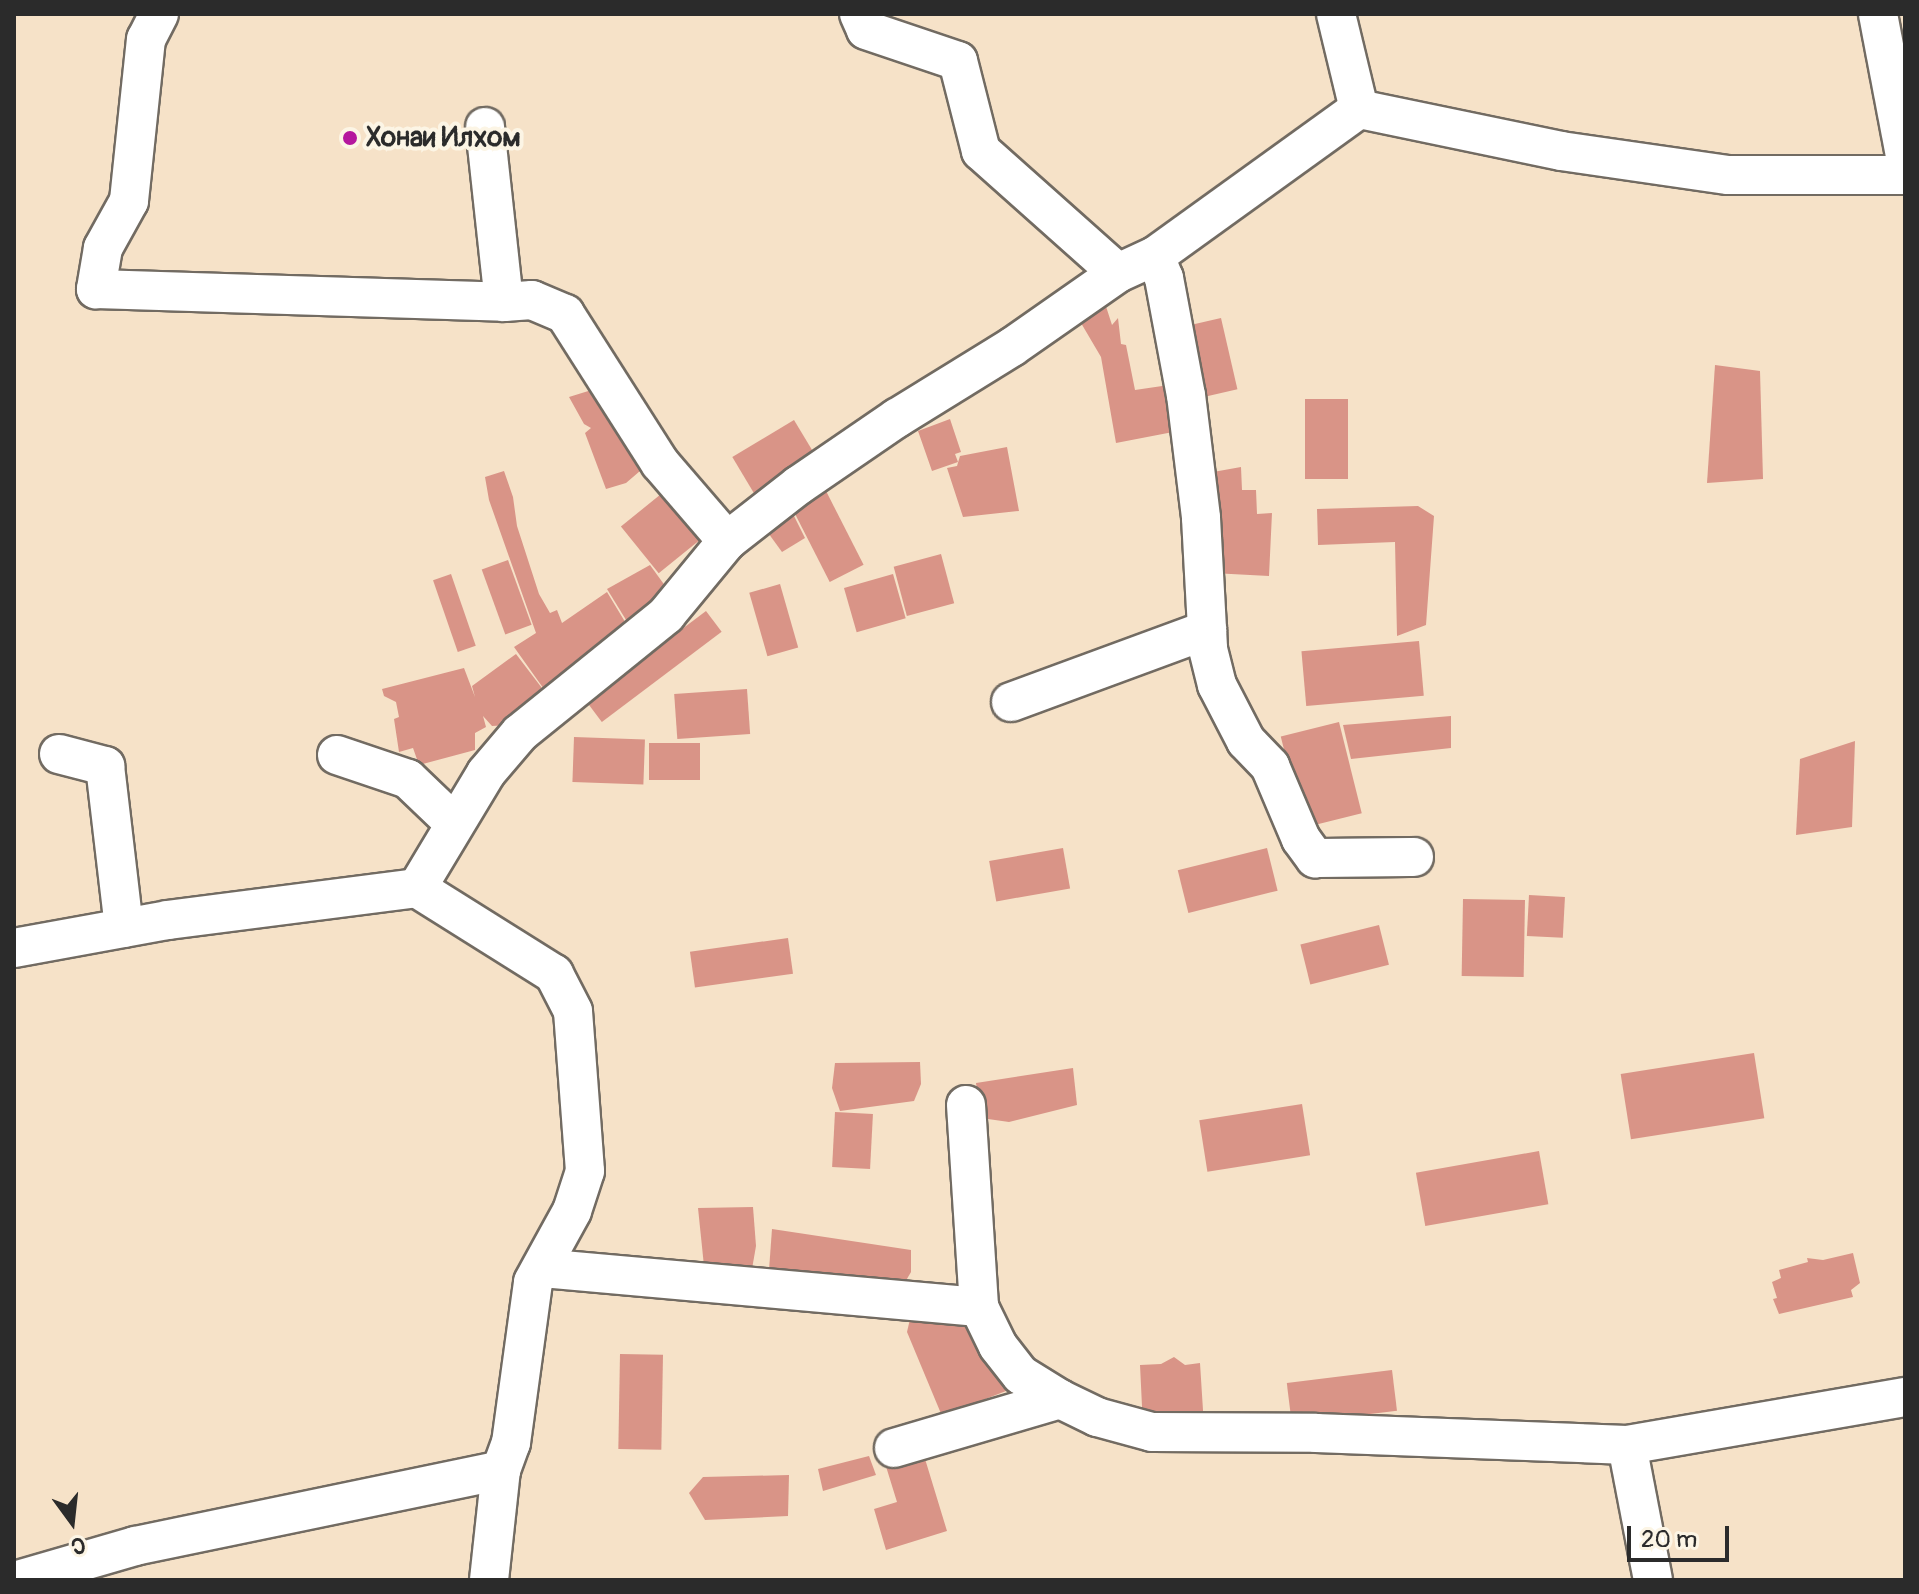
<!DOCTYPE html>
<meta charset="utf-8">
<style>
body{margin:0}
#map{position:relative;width:1919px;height:1594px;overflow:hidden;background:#f6e2c8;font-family:Pangolin,sans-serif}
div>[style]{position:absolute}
.building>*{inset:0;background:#d99487;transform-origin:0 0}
.roads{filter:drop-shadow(2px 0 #726b62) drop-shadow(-2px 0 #726b62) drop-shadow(0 2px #726b62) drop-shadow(0 -2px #726b62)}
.minor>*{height:38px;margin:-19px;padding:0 19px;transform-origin:19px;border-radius:19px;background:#fff}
.dots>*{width:22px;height:22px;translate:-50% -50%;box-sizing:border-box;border:4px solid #fcf5e5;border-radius:50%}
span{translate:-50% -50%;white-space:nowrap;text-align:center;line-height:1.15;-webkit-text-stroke:8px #fcf5e5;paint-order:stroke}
.poi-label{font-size:28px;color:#2b2b2b;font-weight:700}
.left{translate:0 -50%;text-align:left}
.frame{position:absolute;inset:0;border:16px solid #2b2b2b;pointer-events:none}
.north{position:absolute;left:32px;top:1482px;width:80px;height:80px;-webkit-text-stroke:6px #fcf5e5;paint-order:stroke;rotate:165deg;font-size:22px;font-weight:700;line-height:32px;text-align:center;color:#2b2b2b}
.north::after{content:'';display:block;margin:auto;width:28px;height:36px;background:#2b2b2b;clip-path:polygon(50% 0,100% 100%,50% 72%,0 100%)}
.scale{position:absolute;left:1627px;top:1526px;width:102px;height:36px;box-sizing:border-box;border:4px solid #2b2b2b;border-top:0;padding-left:10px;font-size:24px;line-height:28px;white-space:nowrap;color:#2b2b2b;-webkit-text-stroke:6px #fcf5e5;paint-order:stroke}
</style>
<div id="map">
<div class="building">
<div style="clip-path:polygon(1102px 294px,1112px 325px,1118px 318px,1121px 344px,1126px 345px,1135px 390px,1169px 385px,1173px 432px,1116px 443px,1101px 357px,1081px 323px,1094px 295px)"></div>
<div style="left:1221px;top:318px;width:73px;height:39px;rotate:77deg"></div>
<div style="clip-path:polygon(1715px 365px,1760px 371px,1763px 479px,1707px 483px)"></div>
<div style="clip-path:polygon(598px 388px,647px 465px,626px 483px,606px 489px,585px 433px,591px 428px,584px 424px,569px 397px)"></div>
<div style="left:1305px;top:399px;width:43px;height:80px"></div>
<div style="clip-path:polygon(950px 419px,961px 452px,955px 454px,958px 462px,932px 471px,918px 431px)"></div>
<div style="left:794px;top:420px;width:50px;height:72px;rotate:59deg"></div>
<div style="clip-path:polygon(1007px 447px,1019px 511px,963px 517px,947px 468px,957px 466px,960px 456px)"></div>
<div style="clip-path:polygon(1241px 467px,1242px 490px,1256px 490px,1257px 514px,1272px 513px,1269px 576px,1212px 573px,1202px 474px)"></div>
<div style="clip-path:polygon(504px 471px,513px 497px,517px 526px,539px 594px,550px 613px,557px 610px,562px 623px,607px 592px,630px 630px,563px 672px,546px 692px,514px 647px,536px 633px,489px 500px,485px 477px)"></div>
<div style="left:825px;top:489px;width:85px;height:38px;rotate:63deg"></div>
<div style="left:666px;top:490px;width:60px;height:58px;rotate:51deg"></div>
<div style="clip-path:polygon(1418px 506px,1434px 516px,1426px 625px,1397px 636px,1395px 542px,1318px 545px,1317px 509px)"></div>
<div style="clip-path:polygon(792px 512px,805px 538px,782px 552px,766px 530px)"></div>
<div style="left:941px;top:554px;width:51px;height:49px;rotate:75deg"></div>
<div style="left:508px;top:560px;width:69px;height:28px;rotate:70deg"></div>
<div style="clip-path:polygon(650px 565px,671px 594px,631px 628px,607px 589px)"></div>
<div style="left:451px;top:574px;width:76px;height:19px;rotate:71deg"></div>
<div style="left:893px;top:574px;width:46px;height:51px;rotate:74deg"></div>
<div style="left:780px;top:584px;width:66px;height:32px;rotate:74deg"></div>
<div style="left:706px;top:611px;width:26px;height:150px;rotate:53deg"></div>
<div style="left:1419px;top:641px;width:55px;height:118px;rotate:85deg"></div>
<div style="clip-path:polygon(516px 654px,548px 696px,510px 725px,492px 726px,483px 716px,486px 727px,475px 733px,475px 750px,419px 765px,413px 748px,399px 752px,394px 719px,399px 717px,396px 702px,384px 696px,382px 689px,464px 668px,475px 697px,472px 686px)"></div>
<div style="left:747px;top:689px;width:45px;height:73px;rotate:86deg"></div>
<div style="clip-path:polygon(1451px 716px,1451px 748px,1351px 759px,1343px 725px)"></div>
<div style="left:1339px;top:722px;width:94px;height:60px;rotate:76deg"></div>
<div style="left:574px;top:737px;width:71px;height:45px;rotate:2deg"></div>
<div style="clip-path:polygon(1855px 741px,1852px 827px,1796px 835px,1800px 759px)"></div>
<div style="left:649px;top:743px;width:51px;height:37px"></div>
<div style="left:1063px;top:848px;width:41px;height:75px;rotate:80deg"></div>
<div style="left:1267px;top:848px;width:44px;height:92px;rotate:76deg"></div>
<div style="left:1529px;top:895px;width:36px;height:41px;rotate:3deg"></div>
<div style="left:1463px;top:899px;width:62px;height:77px;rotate:1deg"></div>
<div style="left:1379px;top:925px;width:41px;height:81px;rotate:76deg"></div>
<div style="left:788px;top:938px;width:36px;height:99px;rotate:82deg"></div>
<div style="left:1754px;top:1053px;width:66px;height:135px;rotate:81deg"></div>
<div style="clip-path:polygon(920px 1062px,921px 1084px,914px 1101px,840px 1111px,832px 1088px,835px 1063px)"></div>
<div style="clip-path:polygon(1073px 1068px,1077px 1105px,1009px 1122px,981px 1118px,976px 1083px)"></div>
<div style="left:1302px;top:1104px;width:52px;height:104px;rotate:81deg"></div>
<div style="left:835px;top:1112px;width:38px;height:55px;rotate:3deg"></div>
<div style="left:1539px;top:1151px;width:54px;height:125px;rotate:80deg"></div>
<div style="clip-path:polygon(753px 1207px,756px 1246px,752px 1269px,704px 1266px,698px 1208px)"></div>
<div style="clip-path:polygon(772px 1229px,911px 1250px,911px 1272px,901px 1289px,769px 1270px)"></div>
<div style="clip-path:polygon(1853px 1253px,1860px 1283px,1851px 1290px,1853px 1297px,1779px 1314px,1773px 1299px,1777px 1298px,1772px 1282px,1781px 1278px,1779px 1270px,1808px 1262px,1807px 1258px,1823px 1260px)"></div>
<div style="clip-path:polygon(914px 1302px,967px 1312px,1006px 1391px,942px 1416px,907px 1332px)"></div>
<div style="left:620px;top:1354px;width:43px;height:95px;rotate:1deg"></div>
<div style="clip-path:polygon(1174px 1357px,1185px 1365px,1200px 1363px,1204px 1426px,1143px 1427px,1140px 1365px,1161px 1364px)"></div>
<div style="left:1392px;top:1370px;width:41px;height:106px;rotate:83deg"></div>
<div style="clip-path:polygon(922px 1449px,947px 1531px,886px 1550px,874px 1509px,897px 1502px,884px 1460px)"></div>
<div style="clip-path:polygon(869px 1456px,876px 1475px,823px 1491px,818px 1469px)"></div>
<div style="clip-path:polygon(789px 1475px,788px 1516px,705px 1520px,689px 1493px,703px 1477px)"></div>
</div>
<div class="roads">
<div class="minor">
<div style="left:159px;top:14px;width:28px;rotate:117deg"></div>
<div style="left:146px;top:39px;width:163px;rotate:96deg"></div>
<div style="left:129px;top:201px;width:54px;rotate:119deg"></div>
<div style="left:103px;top:248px;width:42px;rotate:99.7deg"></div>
<div style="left:96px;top:289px;width:408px;rotate:1.8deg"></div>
<div style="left:504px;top:302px;width:28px;rotate:-4deg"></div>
<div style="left:532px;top:300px;width:36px;rotate:23deg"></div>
<div style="left:565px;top:314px;width:177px;rotate:57.5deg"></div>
<div style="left:660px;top:463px;width:103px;rotate:49.3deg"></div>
<div style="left:859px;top:14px;width:17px;rotate:66deg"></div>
<div style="left:866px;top:30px;width:97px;rotate:18.6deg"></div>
<div style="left:958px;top:61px;width:93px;rotate:75.7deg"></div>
<div style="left:981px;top:151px;width:183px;rotate:41.7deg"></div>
<div style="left:1336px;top:14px;width:98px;rotate:76.4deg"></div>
<div style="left:1878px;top:14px;width:145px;rotate:79.2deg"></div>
<div style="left:485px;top:127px;width:176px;rotate:83.8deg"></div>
<div style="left:1155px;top:256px;width:24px;rotate:68deg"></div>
<div style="left:1164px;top:278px;width:119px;rotate:79.4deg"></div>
<div style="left:1186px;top:395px;width:124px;rotate:83deg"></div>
<div style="left:1201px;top:518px;width:131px;rotate:86.9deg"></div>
<div style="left:1208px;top:649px;width:37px;rotate:76deg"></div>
<div style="left:1217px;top:685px;width:63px;rotate:62.6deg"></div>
<div style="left:1246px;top:741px;width:35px;rotate:46deg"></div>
<div style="left:1270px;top:766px;width:79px;rotate:67deg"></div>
<div style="left:1301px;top:839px;width:24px;rotate:54deg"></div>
<div style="left:1315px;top:858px;width:99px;rotate:-0.6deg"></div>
<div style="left:1011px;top:702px;width:209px;rotate:-20.2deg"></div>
<div style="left:59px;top:754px;width:48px;rotate:14.6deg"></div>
<div style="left:105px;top:766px;width:163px;rotate:83.3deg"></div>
<div style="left:337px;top:755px;width:75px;rotate:18.7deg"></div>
<div style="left:408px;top:779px;width:64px;rotate:43.7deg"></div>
<div style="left:14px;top:948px;width:157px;rotate:-10.3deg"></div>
<div style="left:168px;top:920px;width:251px;rotate:-7.3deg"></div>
<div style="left:417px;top:888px;width:134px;rotate:-59deg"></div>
<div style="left:486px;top:773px;width:52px;rotate:-49.6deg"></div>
<div style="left:520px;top:733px;width:188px;rotate:-38.9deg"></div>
<div style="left:666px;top:615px;width:96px;rotate:-50.5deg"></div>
<div style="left:727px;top:541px;width:91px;rotate:-37.9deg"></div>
<div style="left:799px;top:485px;width:119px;rotate:-34.4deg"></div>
<div style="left:897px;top:418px;width:135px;rotate:-31.7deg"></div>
<div style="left:1012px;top:347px;width:129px;rotate:-34.9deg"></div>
<div style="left:1118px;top:273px;width:41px;rotate:-24.7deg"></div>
<div style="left:1155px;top:256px;width:251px;rotate:-35.8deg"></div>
<div style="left:1359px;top:109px;width:206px;rotate:11.7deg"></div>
<div style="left:1561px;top:151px;width:169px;rotate:8.2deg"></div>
<div style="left:1728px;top:175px;width:177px"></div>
<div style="left:966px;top:1105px;width:202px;rotate:86.3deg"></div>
<div style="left:979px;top:1307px;width:43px;rotate:64deg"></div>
<div style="left:998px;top:1346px;width:37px;rotate:52deg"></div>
<div style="left:1021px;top:1375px;width:46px;rotate:31.6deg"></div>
<div style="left:1060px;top:1399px;width:41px;rotate:25.9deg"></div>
<div style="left:1097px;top:1417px;width:57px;rotate:15.3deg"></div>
<div style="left:1152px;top:1432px;width:164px;rotate:0.3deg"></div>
<div style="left:1316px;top:1433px;width:311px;rotate:2.2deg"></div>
<div style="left:542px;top:1268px;width:439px;rotate:5.1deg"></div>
<div style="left:894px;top:1448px;width:173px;rotate:-16.4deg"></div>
<div style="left:18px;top:1580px;width:122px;rotate:-16.2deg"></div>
<div style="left:135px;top:1546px;width:374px;rotate:-11.7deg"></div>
<div style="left:501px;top:1470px;width:29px;rotate:-70deg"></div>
<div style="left:511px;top:1443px;width:162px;rotate:-82.2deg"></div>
<div style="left:533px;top:1282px;width:81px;rotate:-61.2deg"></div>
<div style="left:572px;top:1211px;width:42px;rotate:-72deg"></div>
<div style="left:585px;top:1171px;width:160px;rotate:-94.3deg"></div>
<div style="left:573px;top:1011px;width:42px;rotate:-117.2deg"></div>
<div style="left:554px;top:974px;width:162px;rotate:-147.9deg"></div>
<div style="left:489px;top:1580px;width:111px;rotate:-83.8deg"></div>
<div style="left:1653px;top:1580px;width:137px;rotate:-100.9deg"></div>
<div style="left:1627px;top:1445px;width:282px;rotate:-9.8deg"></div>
</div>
</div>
<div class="dots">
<div style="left:350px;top:138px;background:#b5179e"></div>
</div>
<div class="poi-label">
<span class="left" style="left:366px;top:138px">Хонаи Илхом</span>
</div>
<div class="frame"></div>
<div class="north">С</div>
<div class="scale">20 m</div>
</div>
